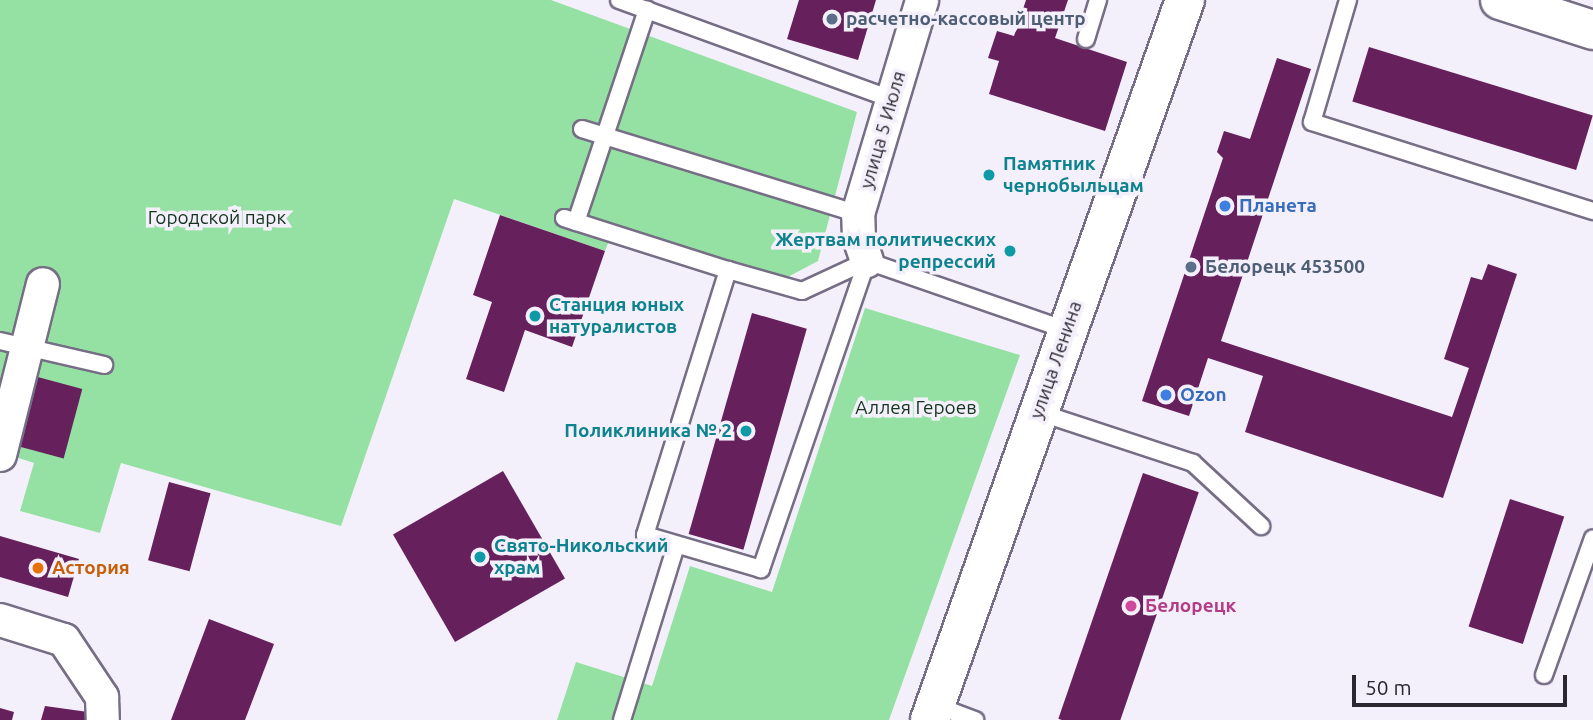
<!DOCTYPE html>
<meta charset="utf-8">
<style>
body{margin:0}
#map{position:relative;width:1593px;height:720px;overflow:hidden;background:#f4f0fb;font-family:Ubuntu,sans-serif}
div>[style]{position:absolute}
.green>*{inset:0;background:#95e1a3}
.building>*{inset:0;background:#66205c;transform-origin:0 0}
.roads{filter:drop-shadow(2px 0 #766e85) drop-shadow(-2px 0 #766e85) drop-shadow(0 2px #766e85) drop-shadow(0 -2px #766e85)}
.service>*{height:16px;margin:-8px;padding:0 8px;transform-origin:8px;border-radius:8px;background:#fff}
.minor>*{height:32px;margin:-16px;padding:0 16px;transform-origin:16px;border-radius:16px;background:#fff}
.tertiary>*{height:38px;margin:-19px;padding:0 19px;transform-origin:19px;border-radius:19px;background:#fff}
.dots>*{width:19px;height:19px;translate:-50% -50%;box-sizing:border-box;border:4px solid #f4f0fb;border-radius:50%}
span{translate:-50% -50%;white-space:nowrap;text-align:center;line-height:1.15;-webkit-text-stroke:7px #f4f0fb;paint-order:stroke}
.service-label{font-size:19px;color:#4e5e75;font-weight:700}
.left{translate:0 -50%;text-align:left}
.street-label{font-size:19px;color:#2a2731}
.culture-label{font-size:19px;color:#0d838f;font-weight:700}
.right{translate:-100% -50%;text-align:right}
.shop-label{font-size:19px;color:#366cbe;font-weight:700}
.park-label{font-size:19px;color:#12351b}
.food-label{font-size:19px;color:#c56008;font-weight:700}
.hotel-label{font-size:19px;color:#b23c85;font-weight:700}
.scale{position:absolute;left:1352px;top:675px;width:215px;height:32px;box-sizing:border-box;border:4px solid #2a2731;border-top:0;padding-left:9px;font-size:21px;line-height:24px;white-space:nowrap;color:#2a2731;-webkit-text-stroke:5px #f4f0fb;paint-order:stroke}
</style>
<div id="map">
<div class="green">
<div style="clip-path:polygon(0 0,551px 0,857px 112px,818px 261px,784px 279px,615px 226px,605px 251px,454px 199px,341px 526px,121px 463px,100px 533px,20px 511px,34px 463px,9px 455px,25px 393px,0 385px)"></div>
<div style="clip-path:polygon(865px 308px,1020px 355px,889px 720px,557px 720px,576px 662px,652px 686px,690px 566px,772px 592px)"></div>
</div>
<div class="building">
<div style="clip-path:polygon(799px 0,876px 0,858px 60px,787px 39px)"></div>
<div style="clip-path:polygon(1026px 0,1068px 0,1055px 38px,1127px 62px,1105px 131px,989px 94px,999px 61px,988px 58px,997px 31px,1014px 36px)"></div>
<div style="left:1369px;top:47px;width:234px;height:57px;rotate:17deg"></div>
<div style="clip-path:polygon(1277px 58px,1311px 69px,1221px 341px,1452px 417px,1469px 368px,1444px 359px,1471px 277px,1482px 280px,1488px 264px,1517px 274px,1443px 498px,1245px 432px,1263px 376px,1208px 358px,1189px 416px,1142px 401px,1223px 158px,1217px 152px,1224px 131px,1250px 139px)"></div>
<div style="clip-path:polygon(500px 215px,605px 251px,572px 347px,525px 330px,504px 392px,466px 379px,492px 302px,473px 295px)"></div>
<div style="left:752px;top:313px;width:57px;height:230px;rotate:16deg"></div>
<div style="left:34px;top:376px;width:50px;height:72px;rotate:15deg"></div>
<div style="left:503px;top:471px;width:124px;height:127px;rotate:60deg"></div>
<div style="left:1143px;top:473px;width:59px;height:260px;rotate:19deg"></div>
<div style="left:169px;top:482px;width:43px;height:81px;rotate:15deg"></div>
<div style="left:1510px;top:499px;width:57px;height:134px;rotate:18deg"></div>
<div style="clip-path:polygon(0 536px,79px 559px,68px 597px,0 577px)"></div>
<div style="clip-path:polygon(209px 619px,274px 644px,245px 720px,171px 720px)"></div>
<div style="clip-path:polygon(45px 706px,88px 712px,89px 720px,41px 720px)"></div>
<div style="clip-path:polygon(0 708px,14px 712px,12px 720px,0 720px)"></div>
</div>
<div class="roads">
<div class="service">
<div style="left:619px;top:0;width:289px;rotate:20deg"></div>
<div style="left:1348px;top:0;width:127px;rotate:106.4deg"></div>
<div style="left:1312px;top:122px;width:295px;rotate:17.6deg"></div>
<div style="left:1086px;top:39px;width:41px;rotate:-72.9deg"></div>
<div style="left:582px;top:129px;width:289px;rotate:17.1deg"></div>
<div style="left:564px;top:218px;width:172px;rotate:17.6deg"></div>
<div style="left:576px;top:222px;width:224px;rotate:-71.5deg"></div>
<div style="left:867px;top:261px;width:326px;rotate:109deg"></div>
<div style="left:761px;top:569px;width:121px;rotate:-163.7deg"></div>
<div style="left:645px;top:535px;width:278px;rotate:-72.6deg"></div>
<div style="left:728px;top:270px;width:77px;rotate:15.8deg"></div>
<div style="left:802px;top:291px;width:72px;rotate:-24.8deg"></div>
<div style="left:867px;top:261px;width:211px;rotate:19.1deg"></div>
<div style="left:0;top:341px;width:107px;rotate:13deg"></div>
<div style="left:1038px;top:412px;width:163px;rotate:18.2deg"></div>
<div style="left:1193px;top:463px;width:93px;rotate:42.8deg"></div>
<div style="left:1544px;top:675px;width:145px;rotate:-70.3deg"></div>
<div style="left:935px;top:705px;width:43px;rotate:20.6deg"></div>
<div style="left:622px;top:720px;width:182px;rotate:-72.8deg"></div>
</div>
<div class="minor">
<div style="left:867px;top:261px;width:24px;rotate:-109deg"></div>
<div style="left:859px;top:238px;width:24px;rotate:-92deg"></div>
<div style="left:858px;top:214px;width:223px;rotate:-73.3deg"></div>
<div style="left:0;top:455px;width:176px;rotate:-75.9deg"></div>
<div style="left:0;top:620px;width:67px;rotate:17.4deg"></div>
<div style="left:64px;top:640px;width:69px;rotate:56.3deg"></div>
<div style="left:102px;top:697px;width:23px;rotate:88deg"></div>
</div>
<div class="tertiary">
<div style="left:1500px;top:0;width:98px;rotate:17.9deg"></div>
<div style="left:930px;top:720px;width:764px;rotate:-70.5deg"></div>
</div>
</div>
<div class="dots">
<div style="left:832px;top:19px;background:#5c6f8a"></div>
<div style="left:989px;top:175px;background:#0f9aa8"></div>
<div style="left:1225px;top:206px;background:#3f7fe0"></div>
<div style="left:1010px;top:251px;background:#0f9aa8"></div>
<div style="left:1191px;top:267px;background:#5c6f8a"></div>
<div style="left:535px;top:316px;background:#0f9aa8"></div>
<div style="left:1166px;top:395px;background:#3f7fe0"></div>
<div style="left:746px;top:431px;background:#0f9aa8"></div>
<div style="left:480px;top:557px;background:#0f9aa8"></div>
<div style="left:38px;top:568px;background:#e8710a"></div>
<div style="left:1131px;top:606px;background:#d1479c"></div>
</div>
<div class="service-label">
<span class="left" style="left:846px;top:19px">расчетно-кассовый центр</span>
<span class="left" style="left:1205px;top:267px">Белорецк 453500</span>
</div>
<div class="street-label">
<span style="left:883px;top:130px;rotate:-74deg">улица 5 Июля</span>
<span style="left:1056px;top:360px;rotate:-71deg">улица Ленина</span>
</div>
<div class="culture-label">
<span class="left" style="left:1003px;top:175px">Памятник<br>чернобыльцам</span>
<span class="right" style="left:996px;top:251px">Жертвам политических<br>репрессий</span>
<span class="left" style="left:549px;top:316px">Станция юных<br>натуралистов</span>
<span class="right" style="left:732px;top:431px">Поликлиника № 2</span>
<span class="left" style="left:494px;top:557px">Свято-Никольский<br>храм</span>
</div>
<div class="shop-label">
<span class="left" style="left:1239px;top:206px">Планета</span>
<span class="left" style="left:1180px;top:395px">Ozon</span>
</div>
<div class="park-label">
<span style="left:217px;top:218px">Городской парк</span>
<span style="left:916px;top:408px">Аллея Героев</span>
</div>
<div class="food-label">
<span class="left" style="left:52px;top:568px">Астория</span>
</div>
<div class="hotel-label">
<span class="left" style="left:1145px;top:606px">Белорецк</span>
</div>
<div class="scale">50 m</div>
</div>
